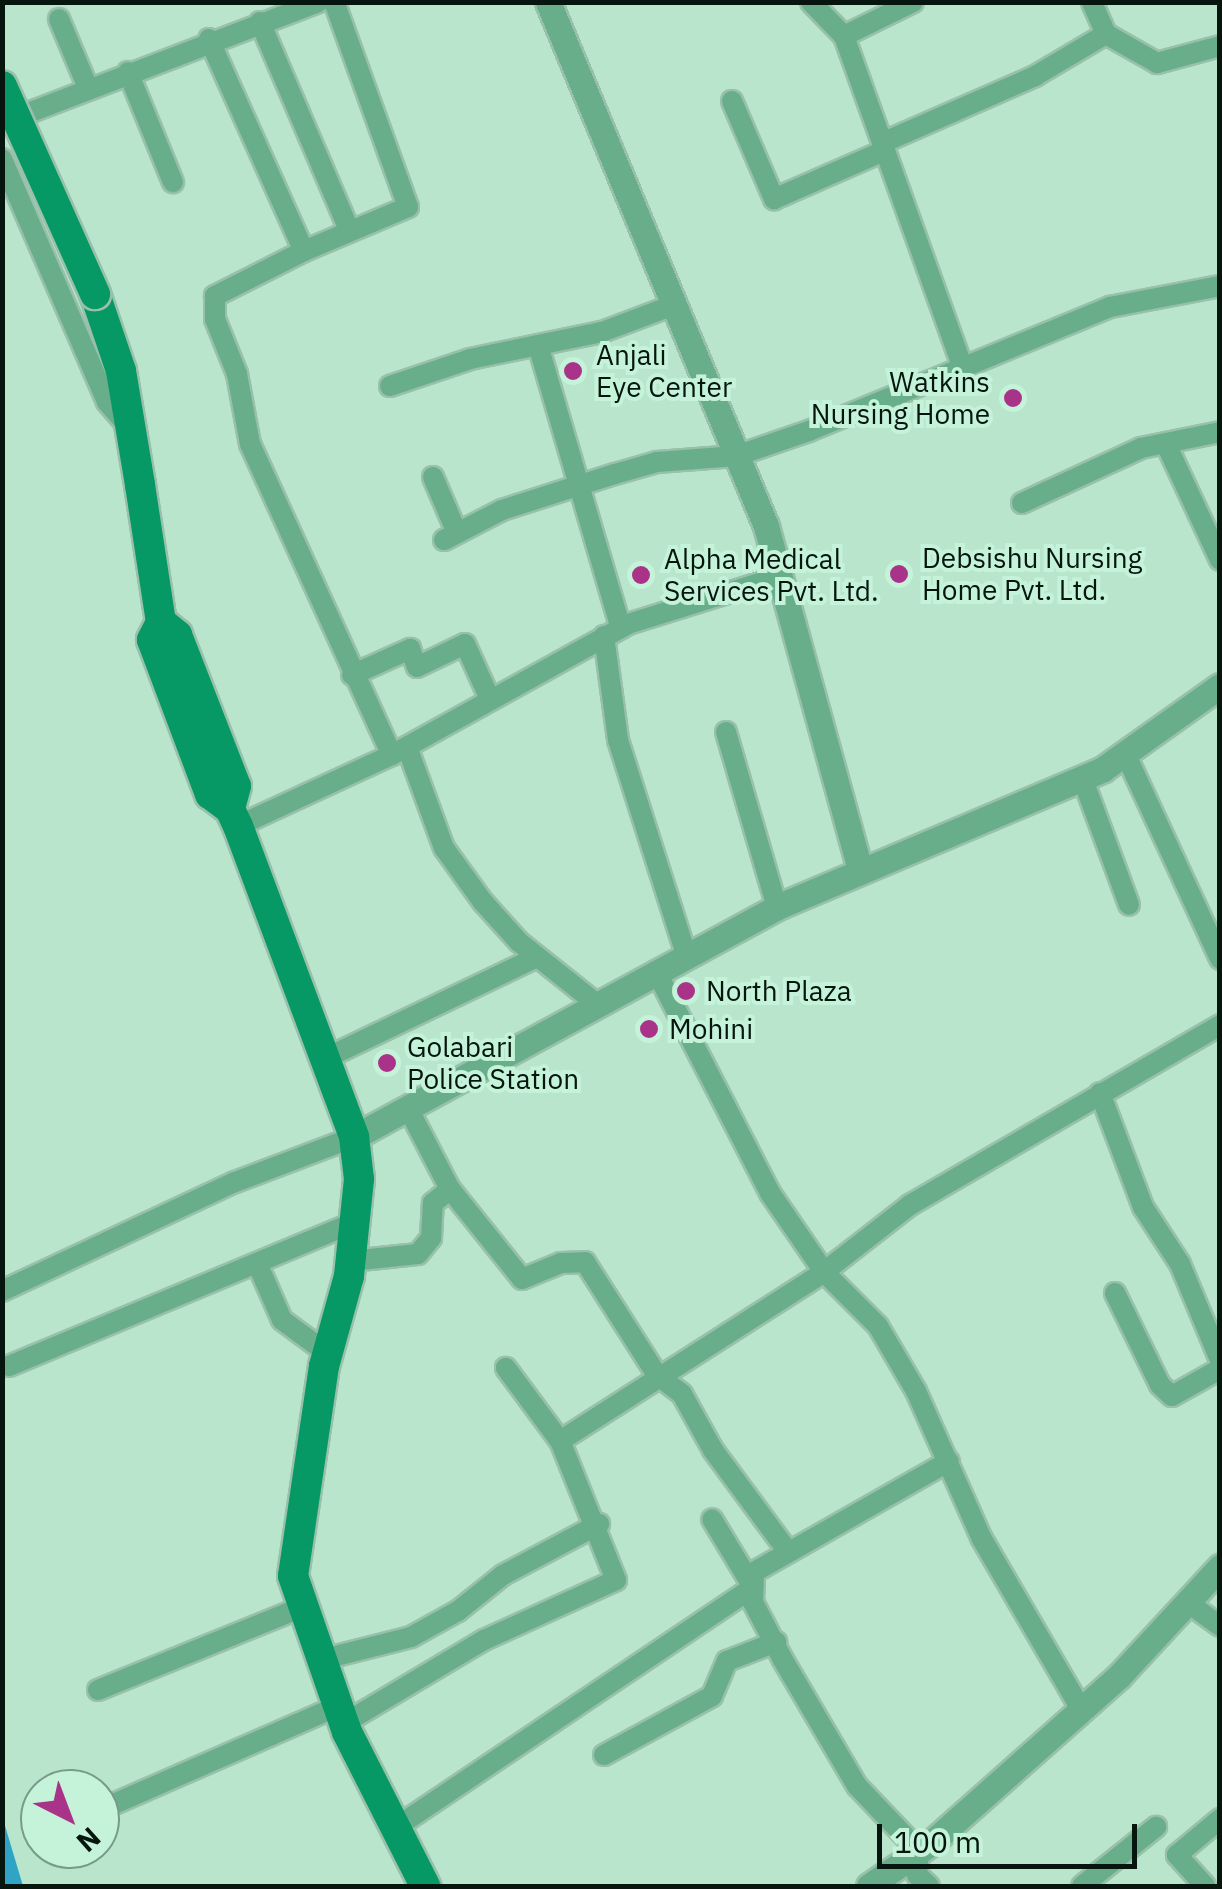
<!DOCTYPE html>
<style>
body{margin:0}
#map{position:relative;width:1222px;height:1889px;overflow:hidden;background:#b8e5cc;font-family:"IBM Plex Sans",sans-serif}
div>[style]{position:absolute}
.water>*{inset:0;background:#30a4c4}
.roads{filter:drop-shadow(2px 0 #98c0aa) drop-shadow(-2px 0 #98c0aa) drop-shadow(0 2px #98c0aa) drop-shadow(0 -2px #98c0aa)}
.minor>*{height:20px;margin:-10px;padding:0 10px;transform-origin:10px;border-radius:10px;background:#69ae8b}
.tertiary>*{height:25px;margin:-12.5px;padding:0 12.5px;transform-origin:12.5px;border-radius:12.5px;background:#69ae8b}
.secondary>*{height:30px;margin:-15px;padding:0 15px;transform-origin:15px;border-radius:15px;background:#069865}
.bridges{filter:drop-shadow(2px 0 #98c0aa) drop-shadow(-2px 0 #98c0aa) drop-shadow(0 2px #98c0aa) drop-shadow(0 -2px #98c0aa)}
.secondary-bridge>*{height:30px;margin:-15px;padding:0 15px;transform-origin:15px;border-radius:15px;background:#069865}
.dots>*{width:28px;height:28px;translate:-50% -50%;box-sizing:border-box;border:5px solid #c4f3d9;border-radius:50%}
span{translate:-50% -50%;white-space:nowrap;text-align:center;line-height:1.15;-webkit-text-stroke:8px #c4f3d9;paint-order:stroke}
.poi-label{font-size:28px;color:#06160e}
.left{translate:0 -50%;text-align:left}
.right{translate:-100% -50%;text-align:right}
.frame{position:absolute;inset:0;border:5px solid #06160e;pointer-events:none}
.north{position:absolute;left:20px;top:1769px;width:100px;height:100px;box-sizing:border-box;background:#c4f3d9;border:2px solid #789b88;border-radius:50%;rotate:138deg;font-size:28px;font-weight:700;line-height:40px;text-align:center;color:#06160e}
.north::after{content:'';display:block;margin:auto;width:35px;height:45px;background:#aa338a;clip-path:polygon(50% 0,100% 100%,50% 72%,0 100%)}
.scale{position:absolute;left:877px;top:1824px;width:260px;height:45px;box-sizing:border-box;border:5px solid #06160e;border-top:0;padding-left:12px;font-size:30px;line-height:35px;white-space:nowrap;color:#06160e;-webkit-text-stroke:8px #c4f3d9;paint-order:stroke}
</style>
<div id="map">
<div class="water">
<div style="clip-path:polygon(2px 1819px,3px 1819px,23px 1886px,3px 1886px)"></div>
</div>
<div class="roads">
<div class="minor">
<div style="left:811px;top:2px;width:47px;rotate:45.9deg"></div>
<div style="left:913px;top:2px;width:77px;rotate:153.8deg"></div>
<div style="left:844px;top:36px;width:350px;rotate:70.3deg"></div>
<div style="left:59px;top:19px;width:75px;rotate:67.2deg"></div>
<div style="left:260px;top:22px;width:226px;rotate:66.8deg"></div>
<div style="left:1106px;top:34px;width:59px;rotate:29.6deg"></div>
<div style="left:1157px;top:63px;width:65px;rotate:-15.1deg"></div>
<div style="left:209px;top:39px;width:232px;rotate:65.9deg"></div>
<div style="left:304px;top:251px;width:113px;rotate:-22.9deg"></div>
<div style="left:408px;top:207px;width:218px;rotate:-109.8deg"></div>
<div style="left:128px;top:72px;width:119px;rotate:67.8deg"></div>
<div style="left:732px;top:101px;width:107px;rotate:66.8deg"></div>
<div style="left:774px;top:199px;width:120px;rotate:-23.6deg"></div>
<div style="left:7px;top:121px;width:333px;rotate:-20.9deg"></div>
<div style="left:882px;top:143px;width:167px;rotate:-23.6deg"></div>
<div style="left:1035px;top:76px;width:82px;rotate:-30.6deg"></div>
<div style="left:1106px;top:34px;width:35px;rotate:-114deg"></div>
<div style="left:2px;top:159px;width:265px;rotate:66.6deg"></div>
<div style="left:107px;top:402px;width:33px;rotate:49deg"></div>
<div style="left:304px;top:251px;width:100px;rotate:153.2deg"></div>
<div style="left:215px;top:296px;width:23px;rotate:90deg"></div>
<div style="left:215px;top:319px;width:59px;rotate:68.2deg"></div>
<div style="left:237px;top:374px;width:71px;rotate:79.5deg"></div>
<div style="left:250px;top:444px;width:342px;rotate:65.5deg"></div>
<div style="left:538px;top:345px;width:295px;rotate:73.7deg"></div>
<div style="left:390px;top:386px;width:84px;rotate:-18.6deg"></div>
<div style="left:470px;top:359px;width:135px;rotate:-11.6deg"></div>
<div style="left:602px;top:332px;width:74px;rotate:-20.6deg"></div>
<div style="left:1166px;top:444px;width:128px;rotate:65deg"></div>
<div style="left:433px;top:477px;width:61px;rotate:66.8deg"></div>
<div style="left:1022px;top:503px;width:131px;rotate:-24.8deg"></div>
<div style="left:1141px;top:448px;width:81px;rotate:-11.4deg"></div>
<div style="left:444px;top:540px;width:65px;rotate:-27.3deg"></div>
<div style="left:502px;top:510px;width:119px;rotate:-17.7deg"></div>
<div style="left:615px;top:474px;width:44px;rotate:-15.9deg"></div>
<div style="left:657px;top:462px;width:79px;rotate:-4.3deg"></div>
<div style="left:736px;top:456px;width:77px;rotate:-18.9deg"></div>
<div style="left:809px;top:431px;width:326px;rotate:-22.4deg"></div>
<div style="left:1110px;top:307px;width:112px;rotate:-10.8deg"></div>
<div style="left:604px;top:636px;width:105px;rotate:82.3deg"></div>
<div style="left:618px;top:740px;width:225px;rotate:72.4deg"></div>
<div style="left:352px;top:675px;width:64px;rotate:-24.1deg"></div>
<div style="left:410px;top:649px;width:19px;rotate:69deg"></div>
<div style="left:417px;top:667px;width:53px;rotate:-25.6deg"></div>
<div style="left:465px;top:644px;width:58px;rotate:65.6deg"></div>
<div style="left:726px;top:732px;width:182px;rotate:73.8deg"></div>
<div style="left:407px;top:747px;width:108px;rotate:69.9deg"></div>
<div style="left:444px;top:848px;width:67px;rotate:54.2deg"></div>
<div style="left:483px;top:902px;width:54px;rotate:48deg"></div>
<div style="left:519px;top:942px;width:100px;rotate:38.5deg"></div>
<div style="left:1125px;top:753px;width:227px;rotate:65.2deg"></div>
<div style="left:1082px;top:777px;width:136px;rotate:69.8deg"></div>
<div style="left:238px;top:826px;width:170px;rotate:-24.8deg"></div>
<div style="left:392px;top:755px;width:270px;rotate:-29deg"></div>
<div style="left:628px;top:624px;width:158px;rotate:-17.3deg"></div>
<div style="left:656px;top:971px;width:250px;rotate:62.8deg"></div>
<div style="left:770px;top:1193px;width:96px;rotate:55.6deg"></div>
<div style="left:824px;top:1272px;width:76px;rotate:45deg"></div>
<div style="left:878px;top:1326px;width:75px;rotate:59.7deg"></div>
<div style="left:916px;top:1391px;width:162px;rotate:66deg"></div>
<div style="left:982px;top:1539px;width:197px;rotate:59.8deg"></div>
<div style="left:322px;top:1060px;width:238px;rotate:-25.6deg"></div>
<div style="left:1100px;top:1093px;width:122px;rotate:69.3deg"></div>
<div style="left:1143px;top:1207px;width:68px;rotate:57deg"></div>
<div style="left:1180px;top:1264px;width:104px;rotate:67.4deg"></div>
<div style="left:409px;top:1110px;width:89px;rotate:62.6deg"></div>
<div style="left:450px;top:1189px;width:115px;rotate:51.3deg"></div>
<div style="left:522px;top:1279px;width:42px;rotate:-22.3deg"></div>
<div style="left:561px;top:1263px;width:24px;rotate:-2deg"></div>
<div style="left:585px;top:1262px;width:134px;rotate:57.5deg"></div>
<div style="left:657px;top:1375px;width:31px;rotate:37deg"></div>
<div style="left:682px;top:1394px;width:64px;rotate:61deg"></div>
<div style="left:713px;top:1450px;width:123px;rotate:53.6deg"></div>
<div style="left:351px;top:1261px;width:67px;rotate:-6deg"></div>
<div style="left:418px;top:1254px;width:21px;rotate:-51deg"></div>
<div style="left:431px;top:1238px;width:35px;rotate:-87deg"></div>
<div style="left:433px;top:1203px;width:22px;rotate:-39deg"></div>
<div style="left:257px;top:1263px;width:62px;rotate:66.3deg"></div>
<div style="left:282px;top:1320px;width:56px;rotate:36.3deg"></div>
<div style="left:2px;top:1291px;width:257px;rotate:-25.1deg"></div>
<div style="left:235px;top:1182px;width:127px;rotate:-20.7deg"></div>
<div style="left:1115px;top:1293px;width:102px;rotate:63.9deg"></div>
<div style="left:1160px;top:1385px;width:16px;rotate:43deg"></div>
<div style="left:1172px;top:1396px;width:55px;rotate:-29.4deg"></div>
<div style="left:9px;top:1366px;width:375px;rotate:-22.6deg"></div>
<div style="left:560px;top:1441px;width:313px;rotate:-32.6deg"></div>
<div style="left:824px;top:1272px;width:109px;rotate:-37.9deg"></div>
<div style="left:910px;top:1205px;width:358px;rotate:-30.1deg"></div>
<div style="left:1187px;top:1602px;width:41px;rotate:36deg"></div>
<div style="left:320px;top:1660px;width:94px;rotate:-14.2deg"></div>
<div style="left:411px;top:1637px;width:54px;rotate:-29deg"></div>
<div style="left:458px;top:1611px;width:58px;rotate:-38.7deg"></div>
<div style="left:503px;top:1575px;width:109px;rotate:-28deg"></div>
<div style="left:98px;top:1690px;width:218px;rotate:-22.1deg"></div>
<div style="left:343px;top:1724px;width:164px;rotate:-30.8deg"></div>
<div style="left:484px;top:1640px;width:145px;rotate:-24.4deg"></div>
<div style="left:616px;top:1580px;width:150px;rotate:-111.9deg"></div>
<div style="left:560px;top:1441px;width:91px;rotate:-126.5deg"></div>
<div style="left:604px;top:1755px;width:123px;rotate:-28.6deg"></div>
<div style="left:712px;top:1696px;width:38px;rotate:-67deg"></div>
<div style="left:727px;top:1661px;width:53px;rotate:-21.2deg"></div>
<div style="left:100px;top:1810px;width:257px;rotate:-23.6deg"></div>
<div style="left:395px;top:1828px;width:432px;rotate:-33.9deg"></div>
<div style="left:753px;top:1587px;width:79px;rotate:-121.1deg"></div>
<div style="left:929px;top:1886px;width:16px;rotate:-137deg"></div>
<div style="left:917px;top:1875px;width:24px;rotate:-85deg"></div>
<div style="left:919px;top:1851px;width:90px;rotate:-133.6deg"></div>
<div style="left:857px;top:1786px;width:148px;rotate:-120.4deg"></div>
<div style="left:782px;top:1658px;width:63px;rotate:-117.4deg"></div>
<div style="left:753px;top:1602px;width:30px;rotate:-88deg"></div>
<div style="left:754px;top:1572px;width:224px;rotate:-29.6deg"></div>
<div style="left:1082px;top:1886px;width:95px;rotate:-38.6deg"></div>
<div style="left:1205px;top:1886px;width:42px;rotate:-132.1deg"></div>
<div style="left:1177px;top:1855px;width:56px;rotate:-39.9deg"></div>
</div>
<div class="tertiary">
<div style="left:548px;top:2px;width:568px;rotate:67.41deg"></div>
<div style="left:766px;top:526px;width:353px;rotate:74.7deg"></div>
<div style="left:354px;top:1137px;width:481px;rotate:-28.5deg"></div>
<div style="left:777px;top:907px;width:354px;rotate:-22.9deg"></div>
<div style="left:1103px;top:769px;width:143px;rotate:-35.4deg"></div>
<div style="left:869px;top:1886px;width:75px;rotate:-34.7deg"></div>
<div style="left:931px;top:1843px;width:251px;rotate:-41.6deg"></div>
<div style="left:1119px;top:1676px;width:149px;rotate:-47.2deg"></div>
</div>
<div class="secondary">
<div style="left:95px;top:294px;width:81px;rotate:71.3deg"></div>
<div style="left:121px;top:371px;width:116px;rotate:80.5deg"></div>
<div style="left:140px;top:485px;width:139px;rotate:81.3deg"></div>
<div style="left:161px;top:622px;width:20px;rotate:117deg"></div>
<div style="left:152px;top:640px;width:165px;rotate:69.4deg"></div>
<div style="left:210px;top:794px;width:25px;rotate:37deg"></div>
<div style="left:230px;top:809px;width:19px;rotate:65deg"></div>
<div style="left:238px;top:826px;width:332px;rotate:69.5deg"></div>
<div style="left:354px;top:1137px;width:42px;rotate:83.2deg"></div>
<div style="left:359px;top:1179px;width:98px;rotate:95.9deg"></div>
<div style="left:349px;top:1276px;width:93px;rotate:105.5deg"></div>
<div style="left:324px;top:1366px;width:212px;rotate:98.4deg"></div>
<div style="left:293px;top:1576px;width:165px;rotate:70.9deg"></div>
<div style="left:347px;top:1732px;width:173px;rotate:63.1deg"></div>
<div style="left:161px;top:622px;width:21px;rotate:39deg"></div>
<div style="left:177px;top:635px;width:162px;rotate:68.7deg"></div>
<div style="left:236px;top:786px;width:24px;rotate:105deg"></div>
</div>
</div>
<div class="bridges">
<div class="secondary-bridge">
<div style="left:2px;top:86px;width:228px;rotate:65.9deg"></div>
</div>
</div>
<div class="dots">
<div style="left:573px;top:371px;background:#aa338a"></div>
<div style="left:1013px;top:398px;background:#aa338a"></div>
<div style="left:899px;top:574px;background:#aa338a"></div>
<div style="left:641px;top:575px;background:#aa338a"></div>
<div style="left:686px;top:991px;background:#aa338a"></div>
<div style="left:649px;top:1029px;background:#aa338a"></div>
<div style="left:387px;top:1063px;background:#aa338a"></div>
</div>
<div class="poi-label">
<span class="left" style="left:596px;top:371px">Anjali<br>Eye Center</span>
<span class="right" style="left:990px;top:398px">Watkins<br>Nursing Home</span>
<span class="left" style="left:922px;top:574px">Debsishu Nursing<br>Home Pvt. Ltd.</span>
<span class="left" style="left:664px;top:575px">Alpha Medical<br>Services Pvt. Ltd.</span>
<span class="left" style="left:706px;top:991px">North Plaza</span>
<span class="left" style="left:669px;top:1029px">Mohini</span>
<span class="left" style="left:407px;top:1063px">Golabari<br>Police Station</span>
</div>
<div class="frame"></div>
<div class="north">N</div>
<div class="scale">100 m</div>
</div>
